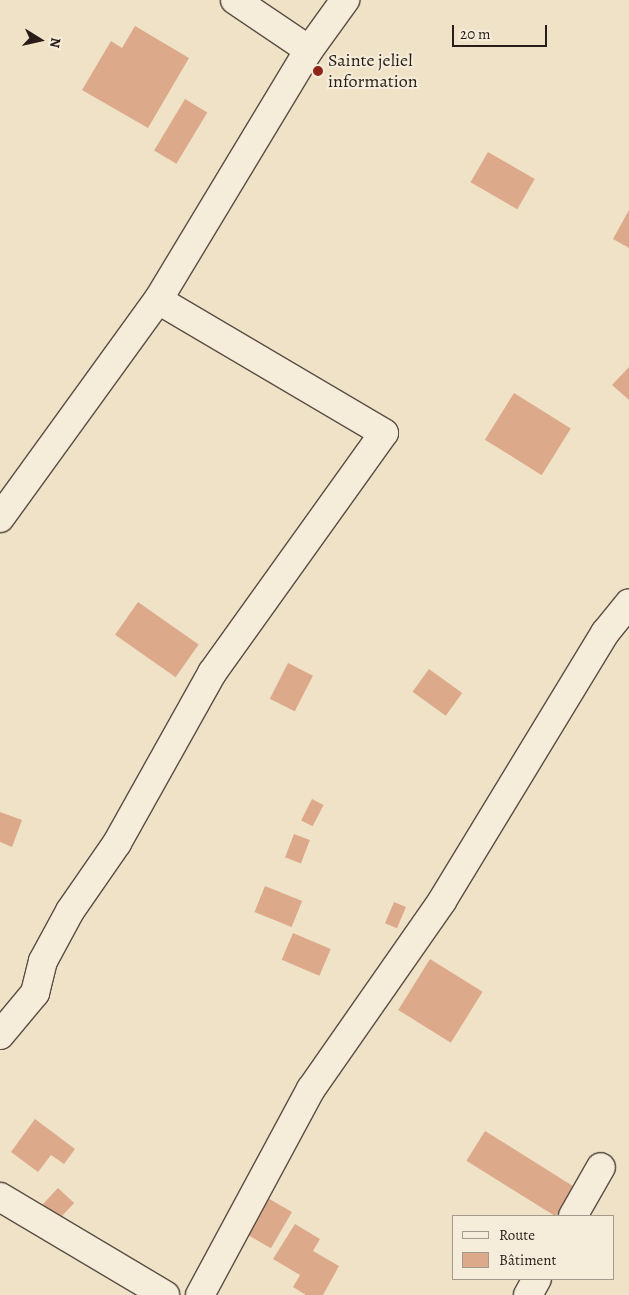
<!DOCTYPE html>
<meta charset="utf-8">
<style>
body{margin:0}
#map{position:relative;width:629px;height:1295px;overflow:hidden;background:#f0e2c6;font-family:Alegreya,serif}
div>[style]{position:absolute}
.building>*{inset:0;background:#dda98b;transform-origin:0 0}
.roads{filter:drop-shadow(1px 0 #5a4e44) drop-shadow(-1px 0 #5a4e44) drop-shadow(0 1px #5a4e44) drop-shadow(0 -1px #5a4e44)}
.street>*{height:28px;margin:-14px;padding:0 14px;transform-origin:14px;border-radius:14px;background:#f5ecda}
.dots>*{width:14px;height:14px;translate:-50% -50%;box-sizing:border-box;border:2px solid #f5ecda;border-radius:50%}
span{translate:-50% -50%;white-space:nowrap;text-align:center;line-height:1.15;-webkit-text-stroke:4px #f5ecda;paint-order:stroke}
.poi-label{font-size:18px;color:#281d18}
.left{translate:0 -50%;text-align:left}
.legend{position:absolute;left:452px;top:1215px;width:162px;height:65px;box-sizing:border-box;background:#f5ecda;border:1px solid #a3998c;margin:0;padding:6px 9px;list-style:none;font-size:15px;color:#281d18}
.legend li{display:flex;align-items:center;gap:10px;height:25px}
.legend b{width:25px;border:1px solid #a3998c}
.north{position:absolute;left:15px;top:15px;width:50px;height:50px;-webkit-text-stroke:4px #f5ecda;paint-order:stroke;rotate:100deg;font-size:14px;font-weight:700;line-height:20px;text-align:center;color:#281d18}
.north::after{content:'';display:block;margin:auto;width:18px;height:22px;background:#281d18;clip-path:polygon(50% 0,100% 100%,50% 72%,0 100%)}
.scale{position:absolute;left:452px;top:25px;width:95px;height:22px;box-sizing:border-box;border:2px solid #281d18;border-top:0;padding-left:6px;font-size:15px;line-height:18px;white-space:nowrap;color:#281d18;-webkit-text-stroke:4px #f5ecda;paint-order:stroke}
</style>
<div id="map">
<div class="building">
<div style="clip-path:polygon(135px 26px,189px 58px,148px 128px,82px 90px,111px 41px,122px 48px)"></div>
<div style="left:185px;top:99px;width:26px;height:60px;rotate:31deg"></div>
<div style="left:488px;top:152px;width:54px;height:35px;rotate:30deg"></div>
<div style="clip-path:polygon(629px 210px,629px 248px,613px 239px)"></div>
<div style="clip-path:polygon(629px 367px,629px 400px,612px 385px)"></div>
<div style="left:514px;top:393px;width:67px;height:55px;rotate:32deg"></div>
<div style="left:138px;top:602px;width:74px;height:40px;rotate:35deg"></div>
<div style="left:288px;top:663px;width:28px;height:40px;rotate:27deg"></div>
<div style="left:429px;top:669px;width:41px;height:28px;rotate:36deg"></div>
<div style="left:312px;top:799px;width:13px;height:24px;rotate:27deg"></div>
<div style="clip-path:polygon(0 812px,22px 820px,12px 847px,0 842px)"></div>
<div style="left:294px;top:834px;width:17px;height:25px;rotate:21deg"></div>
<div style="left:265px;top:886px;width:40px;height:28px;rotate:22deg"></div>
<div style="left:394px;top:902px;width:13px;height:23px;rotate:23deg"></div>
<div style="left:293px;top:933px;width:41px;height:29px;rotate:23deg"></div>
<div style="left:430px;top:959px;width:62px;height:60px;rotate:32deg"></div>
<div style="clip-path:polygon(35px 1119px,75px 1149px,64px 1164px,51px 1155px,38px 1172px,11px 1152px)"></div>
<div style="left:485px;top:1131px;width:105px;height:35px;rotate:32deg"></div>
<div style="left:58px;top:1188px;width:22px;height:26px;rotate:43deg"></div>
<div style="left:266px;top:1197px;width:30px;height:42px;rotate:30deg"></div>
<div style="clip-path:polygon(295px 1224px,320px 1239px,313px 1251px,339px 1266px,323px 1295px,306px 1295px,293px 1287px,300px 1275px,273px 1259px)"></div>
</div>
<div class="roads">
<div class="street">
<div style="left:235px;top:0;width:89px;rotate:34deg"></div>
<div style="left:0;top:518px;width:269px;rotate:-54.1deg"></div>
<div style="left:158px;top:300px;width:292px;rotate:-58.9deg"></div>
<div style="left:309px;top:50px;width:62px;rotate:-54.2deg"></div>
<div style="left:0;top:1035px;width:55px;rotate:-50.2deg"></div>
<div style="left:35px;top:993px;width:33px;rotate:-76deg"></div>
<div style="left:43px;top:961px;width:57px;rotate:-61.6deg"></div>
<div style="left:70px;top:911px;width:83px;rotate:-55.3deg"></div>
<div style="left:117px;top:843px;width:195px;rotate:-60.8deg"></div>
<div style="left:212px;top:673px;width:295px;rotate:-54.4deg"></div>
<div style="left:384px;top:433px;width:262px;rotate:-149.5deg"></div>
<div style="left:0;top:1197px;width:192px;rotate:30.7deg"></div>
<div style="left:573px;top:1216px;width:56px;rotate:-60.3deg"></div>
<div style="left:200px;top:1295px;width:234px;rotate:-61.7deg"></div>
<div style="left:311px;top:1089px;width:229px;rotate:-55.1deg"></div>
<div style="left:442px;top:901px;width:314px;rotate:-58.7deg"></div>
<div style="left:605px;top:633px;width:38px;rotate:-51deg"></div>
<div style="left:528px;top:1295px;width:18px;rotate:-61deg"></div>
</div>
</div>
<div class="dots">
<div style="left:318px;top:71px;background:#8f2418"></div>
</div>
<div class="poi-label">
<span class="left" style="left:328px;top:71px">Sainte jeliel<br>information</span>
</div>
<ul class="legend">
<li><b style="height:6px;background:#f5ecda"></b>Route</li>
<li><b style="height:14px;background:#dda98b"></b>Bâtiment</li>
</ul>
<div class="north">N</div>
<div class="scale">20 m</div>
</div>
